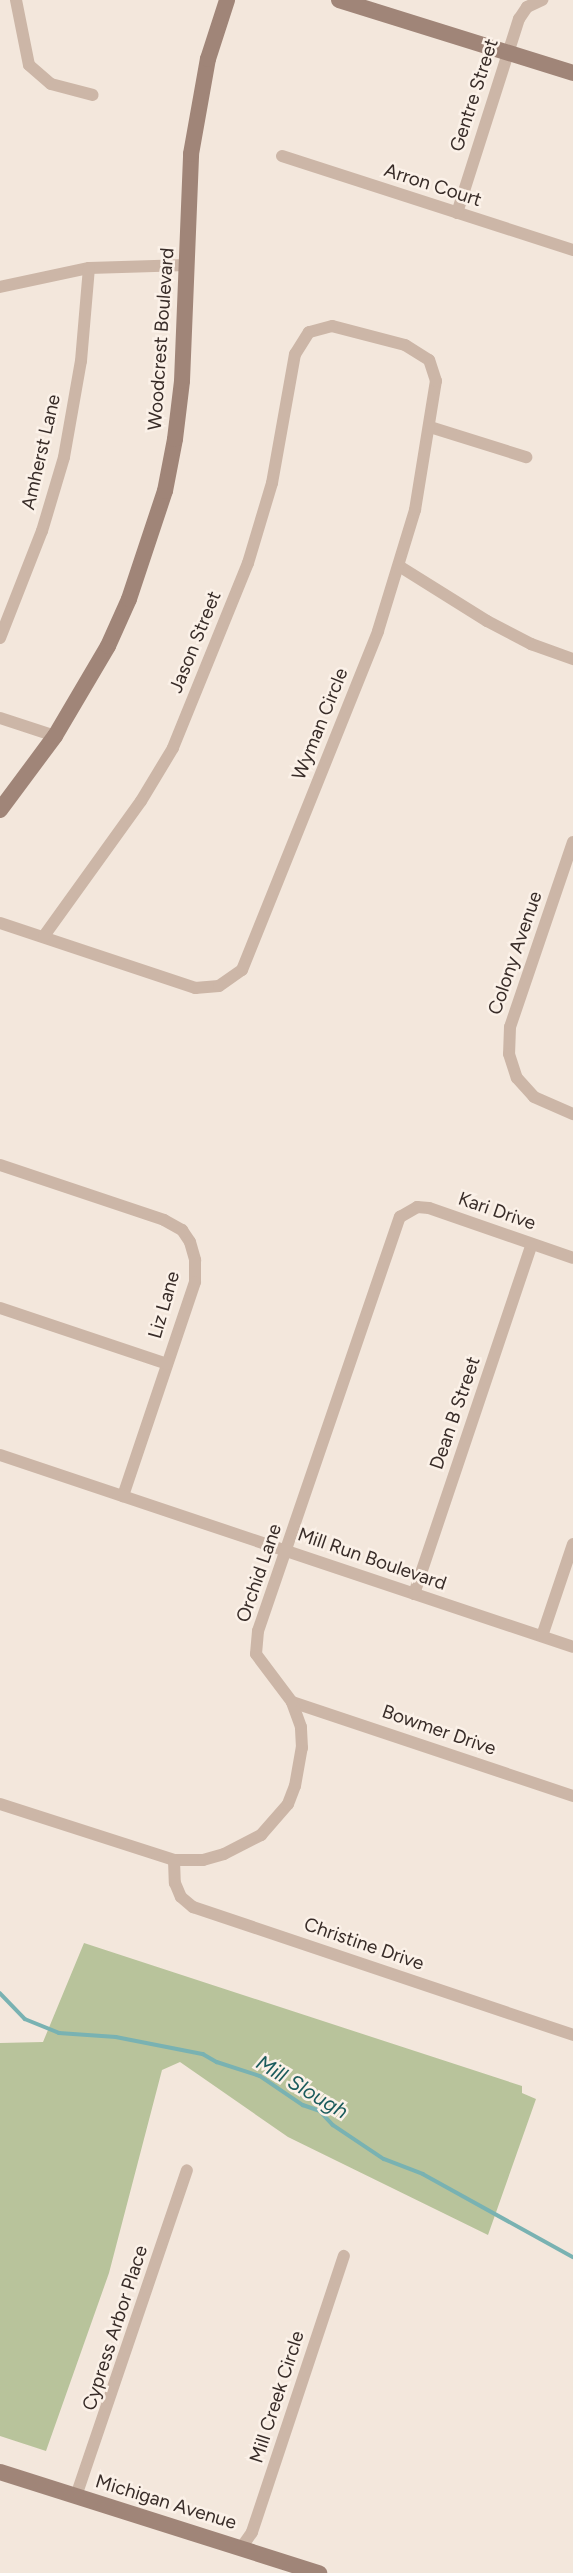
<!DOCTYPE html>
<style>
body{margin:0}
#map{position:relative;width:573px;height:2573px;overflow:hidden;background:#f3e7dc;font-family:Figtree,sans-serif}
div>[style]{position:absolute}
.green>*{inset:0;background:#b8c39b}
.stream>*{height:3.5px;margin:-1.75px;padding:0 1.75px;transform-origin:1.75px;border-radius:1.75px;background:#79b2b2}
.street>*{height:12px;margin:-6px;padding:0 6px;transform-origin:6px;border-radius:6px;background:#ccb6a7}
.secondary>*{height:16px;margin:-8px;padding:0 8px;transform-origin:8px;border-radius:8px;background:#a08578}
span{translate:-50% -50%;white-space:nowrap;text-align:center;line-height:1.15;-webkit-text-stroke:5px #fbf1e8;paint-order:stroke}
.street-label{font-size:19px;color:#382c28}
.water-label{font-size:21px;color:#1b5b5c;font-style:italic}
</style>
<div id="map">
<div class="green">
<div style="clip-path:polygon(84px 1943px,522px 2086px,522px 2093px,536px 2099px,488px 2235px,288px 2137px,180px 2062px,162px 2070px,109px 2273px,46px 2451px,0 2436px,0 2043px,43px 2042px)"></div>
</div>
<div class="stream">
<div style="left:0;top:1993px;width:36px;rotate:46deg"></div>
<div style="left:25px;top:2019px;width:37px;rotate:22deg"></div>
<div style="left:59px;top:2033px;width:57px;rotate:4deg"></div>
<div style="left:116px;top:2037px;width:89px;rotate:11.1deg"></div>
<div style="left:203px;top:2054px;width:16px;rotate:30deg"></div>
<div style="left:217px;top:2062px;width:45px;rotate:18deg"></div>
<div style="left:260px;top:2076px;width:52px;rotate:34deg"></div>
<div style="left:303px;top:2105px;width:18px;rotate:19deg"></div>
<div style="left:320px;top:2111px;width:19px;rotate:47deg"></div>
<div style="left:333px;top:2125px;width:61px;rotate:33.7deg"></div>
<div style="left:384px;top:2159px;width:42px;rotate:21deg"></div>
<div style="left:423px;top:2174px;width:171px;rotate:29deg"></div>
</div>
<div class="street">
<div style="left:16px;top:0;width:66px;rotate:78.7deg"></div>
<div style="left:29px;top:65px;width:29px;rotate:41deg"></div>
<div style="left:51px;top:84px;width:43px;rotate:14.7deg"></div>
<div style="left:282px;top:156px;width:306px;rotate:17.9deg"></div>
<div style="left:457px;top:213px;width:204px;rotate:-72.3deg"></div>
<div style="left:519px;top:19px;width:14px;rotate:-56deg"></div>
<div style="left:527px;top:7px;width:17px;rotate:-25deg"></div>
<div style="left:0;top:287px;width:91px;rotate:-12.1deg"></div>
<div style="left:89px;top:268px;width:98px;rotate:-1.8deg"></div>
<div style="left:430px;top:427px;width:101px;rotate:17.4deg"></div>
<div style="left:399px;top:566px;width:104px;rotate:32deg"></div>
<div style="left:487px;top:621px;width:50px;rotate:27.6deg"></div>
<div style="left:531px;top:644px;width:45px;rotate:19.7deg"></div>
<div style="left:0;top:638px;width:115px;rotate:-68.6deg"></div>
<div style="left:42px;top:531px;width:77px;rotate:-73.4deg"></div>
<div style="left:64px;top:457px;width:97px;rotate:-80deg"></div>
<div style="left:81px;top:361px;width:93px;rotate:-85.1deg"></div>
<div style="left:0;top:718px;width:58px;rotate:18.1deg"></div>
<div style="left:573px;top:842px;width:195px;rotate:108.8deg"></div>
<div style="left:510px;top:1027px;width:27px;rotate:92deg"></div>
<div style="left:509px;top:1054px;width:25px;rotate:72deg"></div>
<div style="left:517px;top:1078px;width:25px;rotate:48deg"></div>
<div style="left:534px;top:1097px;width:43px;rotate:23.6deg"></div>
<div style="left:0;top:923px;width:206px;rotate:18.4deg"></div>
<div style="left:195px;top:988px;width:24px;rotate:-5deg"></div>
<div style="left:219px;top:986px;width:28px;rotate:-35deg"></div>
<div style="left:242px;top:970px;width:365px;rotate:-68.1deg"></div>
<div style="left:378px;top:631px;width:127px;rotate:-73deg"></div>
<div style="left:415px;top:510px;width:131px;rotate:-80.8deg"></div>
<div style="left:436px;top:381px;width:22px;rotate:-108deg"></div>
<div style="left:429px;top:360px;width:28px;rotate:-148deg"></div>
<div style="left:405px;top:345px;width:75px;rotate:-165.4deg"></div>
<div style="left:332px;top:326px;width:24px;rotate:165deg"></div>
<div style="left:309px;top:332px;width:26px;rotate:122deg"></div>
<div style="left:295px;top:354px;width:131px;rotate:100.1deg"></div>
<div style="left:272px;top:483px;width:84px;rotate:106.7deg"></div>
<div style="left:248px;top:563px;width:200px;rotate:112.1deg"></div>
<div style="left:173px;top:748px;width:62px;rotate:121.1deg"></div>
<div style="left:141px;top:801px;width:166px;rotate:125.7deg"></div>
<div style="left:0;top:1165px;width:173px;rotate:18.5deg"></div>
<div style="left:164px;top:1220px;width:21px;rotate:29deg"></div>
<div style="left:182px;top:1230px;width:14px;rotate:56deg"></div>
<div style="left:190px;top:1242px;width:19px;rotate:74deg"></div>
<div style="left:195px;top:1260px;width:22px;rotate:90deg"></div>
<div style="left:195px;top:1282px;width:226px;rotate:108.6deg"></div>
<div style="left:0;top:1308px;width:176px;rotate:18.5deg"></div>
<div style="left:0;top:1455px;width:604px;rotate:18.52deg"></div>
<div style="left:414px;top:1594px;width:369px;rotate:-71.4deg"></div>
<div style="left:542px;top:1636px;width:97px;rotate:-71.4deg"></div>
<div style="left:292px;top:1702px;width:296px;rotate:18.5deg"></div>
<div style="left:0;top:1804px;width:183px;rotate:17.8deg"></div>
<div style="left:174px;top:1860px;width:29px"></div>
<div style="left:203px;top:1860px;width:22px;rotate:-16deg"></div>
<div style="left:224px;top:1854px;width:42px;rotate:-27.2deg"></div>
<div style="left:261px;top:1835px;width:41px;rotate:-48.9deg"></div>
<div style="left:288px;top:1804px;width:19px;rotate:-69deg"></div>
<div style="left:295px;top:1786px;width:39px;rotate:-80deg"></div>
<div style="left:302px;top:1748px;width:21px;rotate:-93deg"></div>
<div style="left:301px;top:1727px;width:27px;rotate:-110deg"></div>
<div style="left:292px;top:1702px;width:60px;rotate:-126.9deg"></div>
<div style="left:256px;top:1654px;width:23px;rotate:-85deg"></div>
<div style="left:258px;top:1631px;width:438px;rotate:-71.1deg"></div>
<div style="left:400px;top:1217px;width:20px;rotate:-30deg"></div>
<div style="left:417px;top:1207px;width:12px;rotate:5deg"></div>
<div style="left:429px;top:1208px;width:152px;rotate:19.1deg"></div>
<div style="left:174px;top:1860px;width:23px;rotate:88deg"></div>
<div style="left:175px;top:1883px;width:15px;rotate:67deg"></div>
<div style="left:181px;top:1897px;width:16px;rotate:40deg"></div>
<div style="left:193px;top:1907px;width:401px;rotate:18.6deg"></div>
<div style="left:76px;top:2496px;width:344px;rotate:-71.2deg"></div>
<div style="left:241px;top:2548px;width:19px;rotate:-55deg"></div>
<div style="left:252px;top:2532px;width:291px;rotate:-71.6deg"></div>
</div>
<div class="secondary">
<div style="left:339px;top:0;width:245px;rotate:17.3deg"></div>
<div style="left:0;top:810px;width:92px;rotate:-53.4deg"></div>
<div style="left:55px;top:736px;width:104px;rotate:-59.5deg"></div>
<div style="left:108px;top:646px;width:51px;rotate:-65.9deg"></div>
<div style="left:129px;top:599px;width:114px;rotate:-71.6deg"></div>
<div style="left:165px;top:491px;width:53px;rotate:-79.1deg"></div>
<div style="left:175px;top:439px;width:58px;rotate:-83.1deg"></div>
<div style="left:182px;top:381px;width:227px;rotate:-87.7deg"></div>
<div style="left:191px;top:154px;width:97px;rotate:-79.9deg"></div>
<div style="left:208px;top:59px;width:62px;rotate:-72.1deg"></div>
<div style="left:0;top:2472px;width:335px;rotate:17.6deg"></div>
</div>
<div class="street-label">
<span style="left:474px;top:95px;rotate:-72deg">Gentre Street</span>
<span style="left:433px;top:185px;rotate:18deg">Arron Court</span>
<span style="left:161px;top:339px;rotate:-86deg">Woodcrest Boulevard</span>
<span style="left:41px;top:452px;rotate:-77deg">Amherst Lane</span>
<span style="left:195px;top:642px;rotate:-68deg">Jason Street</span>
<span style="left:320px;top:724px;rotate:-68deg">Wyman Circle</span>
<span style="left:515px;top:953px;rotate:-71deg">Colony Avenue</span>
<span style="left:497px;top:1211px;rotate:19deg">Kari Drive</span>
<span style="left:164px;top:1305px;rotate:-74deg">Liz Lane</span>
<span style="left:455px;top:1413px;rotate:-71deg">Dean B Street</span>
<span style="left:372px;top:1559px;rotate:19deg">Mill Run Boulevard</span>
<span style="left:259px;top:1573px;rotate:-71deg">Orchid Lane</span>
<span style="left:439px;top:1730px;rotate:19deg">Bowmer Drive</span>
<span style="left:364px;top:1944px;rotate:19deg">Christine Drive</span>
<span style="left:115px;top:2328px;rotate:-72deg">Cypress Arbor Place</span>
<span style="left:277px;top:2397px;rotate:-72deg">Mill Creek Circle</span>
<span style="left:166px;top:2502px;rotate:17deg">Michigan Avenue</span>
</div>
<div class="water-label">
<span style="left:302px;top:2087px;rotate:31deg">Mill Slough</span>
</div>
</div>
